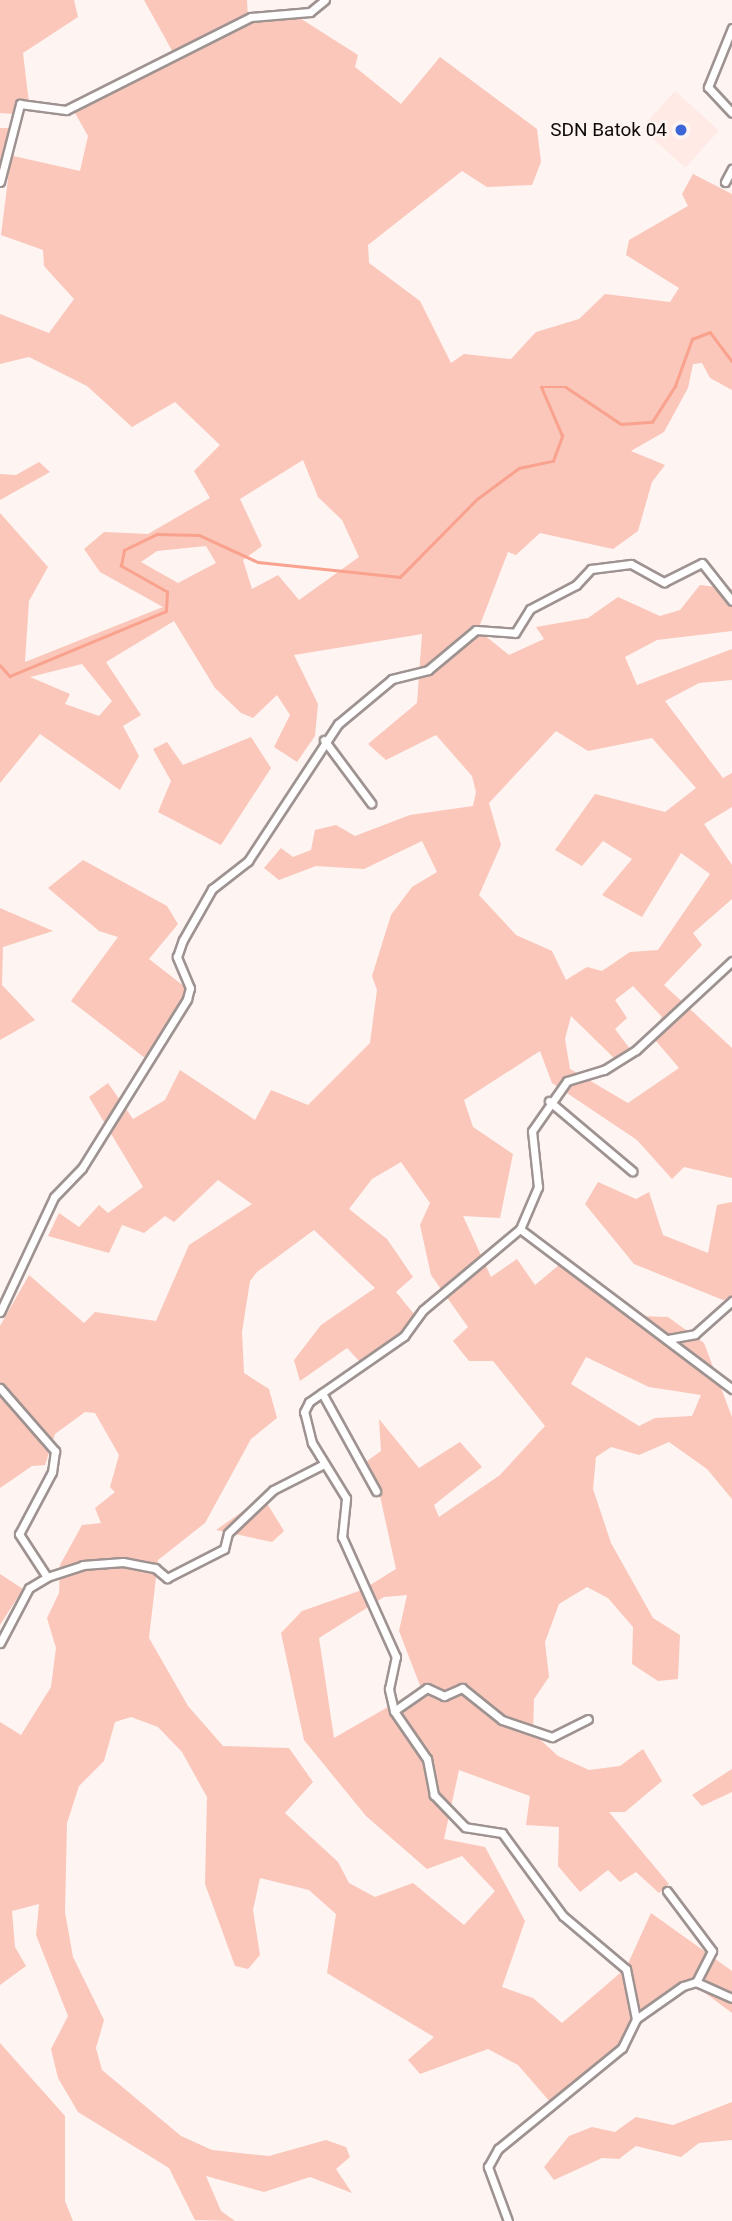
<!DOCTYPE html>
<style>
body{margin:0}
#map{position:relative;width:732px;height:2221px;overflow:hidden;background:#fef4f2;font-family:Roboto,sans-serif}
div>[style]{position:absolute}
.built>*{inset:0;background:#ffeae5;transform-origin:0 0}
.green>*{inset:0;background:#fac7ba}
.stream>*{height:2.5px;margin:-1.25px;padding:0 1.25px;transform-origin:1.25px;border-radius:1.25px;background:#f9a28e}
.roads{filter:drop-shadow(2px 0 #9e9391) drop-shadow(-2px 0 #9e9391) drop-shadow(0 2px #9e9391) drop-shadow(0 -2px #9e9391)}
.minor>*{height:7px;margin:-3.5px;padding:0 3.5px;transform-origin:3.5px;border-radius:3.5px;background:#fff}
.dots>*{width:19px;height:19px;translate:-50% -50%;box-sizing:border-box;border:4px solid #fef4f2;border-radius:50%}
span{translate:-50% -50%;white-space:nowrap;text-align:center;line-height:1.15;-webkit-text-stroke:5px #fef4f2;paint-order:stroke}
.poi-label{font-size:19px;color:#0e0a0a}
.right{translate:-100% -50%;text-align:right}
</style>
<div id="map">
<div class="built">
<div style="left:675px;top:91px;width:59px;height:50px;rotate:42deg"></div>
</div>
<div class="green">
<div style="clip-path:polygon(0 0,74px 0,78px 17px,23px 53px,29px 103px,13px 114px,0 113px)"></div>
<div style="clip-path:polygon(evenodd,144px 0,247px 0,248px 19px,295px 15px,358px 55px,355px 67px,401px 104px,440px 57px,537px 129px,541px 162px,532px 185px,487px 187px,462px 171px,368px 245px,369px 263px,420px 301px,451px 363px,464px 354px,511px 359px,536px 332px,579px 319px,605px 294px,670px 302px,679px 288px,626px 255px,629px 240px,688px 206px,682px 194px,693px 174px,732px 194px,732px 390px,710px 378px,702px 363px,693px 364px,688px 388px,664px 432px,631px 451px,665px 465px,652px 482px,638px 531px,613px 549px,540px 533px,516px 555px,508px 552px,478px 630px,509px 655px,544px 639px,536px 627px,588px 618px,618px 597px,660px 616px,680px 610px,700px 585px,732px 589px,732px 631px,657px 640px,625px 657px,637px 685px,732px 649px,732px 680px,699px 683px,665px 701px,723px 778px,732px 773px,732px 807px,704px 824px,732px 865px,732px 899px,693px 933px,702px 945px,664px 985px,732px 1048px,732px 1178px,684px 1167px,672px 1179px,637px 1140px,552px 1083px,540px 1051px,464px 1100px,473px 1127px,513px 1154px,500px 1218px,463px 1216px,491px 1277px,517px 1259px,535px 1285px,565px 1260px,639px 1316px,668px 1317px,704px 1343px,732px 1417px,732px 1499px,707px 1469px,669px 1442px,639px 1455px,611px 1447px,596px 1457px,593px 1489px,611px 1543px,653px 1618px,680px 1635px,678px 1679px,658px 1681px,632px 1664px,633px 1627px,608px 1598px,587px 1587px,559px 1604px,545px 1642px,549px 1677px,534px 1699px,533px 1733px,558px 1756px,589px 1770px,620px 1766px,643px 1749px,662px 1781px,625px 1812px,609px 1812px,669px 1884px,659px 1893px,636px 1872px,620px 1882px,608px 1870px,580px 1892px,558px 1866px,559px 1827px,526px 1825px,530px 1796px,459px 1770px,444px 1839px,485px 1847px,525px 1921px,502px 1987px,533px 1998px,562px 2023px,626px 1968px,651px 1913px,732px 1971px,732px 2013px,697px 1987px,688px 1989px,644px 2020px,623px 2054px,570px 2083px,551px 2103px,518px 2065px,488px 2049px,420px 2074px,408px 2060px,434px 2037px,327px 1973px,336px 1914px,309px 1890px,260px 1878px,253px 1910px,260px 1955px,248px 1969px,235px 1966px,205px 1884px,207px 1797px,182px 1752px,158px 1727px,131px 1717px,115px 1722px,104px 1761px,79px 1786px,67px 1823px,65px 1912px,73px 1957px,104px 2020px,96px 2048px,102px 2070px,181px 2136px,212px 2150px,269px 2156px,326px 2140px,346px 2147px,350px 2157px,336px 2169px,352px 2193px,310px 2177px,264px 2192px,206px 2176px,221px 2211px,235px 2221px,195px 2220px,169px 2168px,78px 2112px,58px 2078px,51px 2049px,68px 2016px,36px 1935px,39px 1904px,12px 1911px,15px 1947px,26px 1966px,0 1985px,0 1722px,21px 1735px,51px 1687px,56px 1648px,47px 1618px,59px 1593px,60px 1565px,82px 1525px,101px 1523px,95px 1508px,115px 1492px,110px 1487px,119px 1455px,95px 1413px,85px 1412px,55px 1434px,45px 1465px,32px 1466px,0 1488px,0 1326px,29px 1275px,84px 1323px,95px 1312px,156px 1321px,189px 1245px,252px 1204px,218px 1180px,174px 1222px,165px 1216px,144px 1233px,122px 1225px,109px 1253px,48px 1236px,59px 1213px,79px 1227px,99px 1205px,108px 1213px,143px 1187px,89px 1097px,108px 1083px,133px 1119px,165px 1100px,180px 1070px,255px 1120px,271px 1090px,308px 1105px,370px 1043px,377px 990px,372px 976px,391px 915px,412px 887px,437px 872px,422px 841px,364px 869px,316px 866px,279px 880px,264px 868px,281px 848px,293px 857px,311px 850px,315px 830px,336px 825px,355px 836px,410px 815px,473px 806px,476px 792px,472px 776px,436px 735px,386px 760px,368px 744px,417px 703px,422px 634px,294px 655px,318px 704px,315px 736px,297px 762px,274px 747px,290px 715px,277px 695px,253px 718px,241px 713px,215px 688px,174px 621px,106px 662px,141px 715px,123px 726px,139px 756px,120px 790px,40px 734px,0 783px,0 513px,48px 567px,29px 601px,25px 662px,163px 607px,100px 572px,84px 549px,104px 532px,148px 534px,210px 498px,194px 471px,220px 445px,175px 402px,132px 427px,87px 386px,29px 357px,0 364px,0 314px,49px 333px,74px 299px,44px 266px,43px 250px,1px 235px,9px 171px,0 172px,0 128px,12px 128px,9px 155px,80px 171px,88px 136px,75px 113px,112px 82px,175px 56px,144px 0,303px 460px,318px 497px,342px 520px,359px 557px,299px 600px,278px 575px,252px 589px,243px 560px,262px 546px,240px 499px,303px 460px,144px 0,206px 546px,216px 563px,178px 583px,141px 562px,157px 551px,206px 546px,144px 0,82px 664px,112px 701px,99px 716px,65px 704px,70px 694px,30px 677px,82px 664px,144px 0,556px 731px,588px 751px,652px 738px,696px 788px,665px 812px,595px 794px,555px 850px,582px 866px,603px 841px,632px 859px,602px 895px,642px 917px,681px 853px,710px 874px,658px 950px,630px 952px,602px 971px,587px 967px,566px 980px,552px 951px,516px 935px,479px 895px,501px 845px,489px 803px,556px 731px,144px 0,633px 986px,662px 1017px,650px 1034px,679px 1068px,628px 1103px,570px 1069px,565px 1039px,571px 1016px,615px 1059px,630px 1049px,615px 1029px,627px 1018px,615px 1000px,633px 986px,144px 0,401px 1162px,430px 1203px,420px 1225px,431px 1275px,468px 1327px,453px 1341px,469px 1361px,493px 1361px,545px 1426px,500px 1475px,439px 1517px,434px 1505px,482px 1467px,460px 1442px,419px 1468px,379px 1419px,381px 1451px,363px 1464px,380px 1496px,396px 1569px,362px 1590px,302px 1611px,281px 1633px,304px 1740px,366px 1816px,427px 1869px,462px 1856px,495px 1891px,464px 1925px,413px 1883px,375px 1897px,349px 1883px,338px 1862px,285px 1813px,313px 1782px,289px 1748px,223px 1746px,188px 1706px,149px 1638px,158px 1560px,205px 1523px,251px 1439px,277px 1418px,269px 1389px,244px 1373px,242px 1332px,250px 1281px,257px 1272px,314px 1230px,375px 1288px,321px 1325px,294px 1360px,300px 1381px,347px 1348px,362px 1364px,418px 1319px,396px 1292px,413px 1277px,387px 1239px,349px 1209px,372px 1179px,401px 1162px,144px 0,586px 1357px,649px 1387px,701px 1395px,692px 1416px,655px 1418px,639px 1426px,571px 1384px,586px 1357px,144px 0,407px 1595px,399px 1631px,421px 1688px,334px 1738px,319px 1638px,384px 1597px,407px 1595px)"></div>
<div style="clip-path:polygon(39px 462px,50px 472px,0 500px,0 474px,16px 475px)"></div>
<div style="clip-path:polygon(251px 737px,271px 768px,221px 845px,158px 812px,171px 781px,153px 749px,167px 742px,183px 765px)"></div>
<div style="clip-path:polygon(83px 860px,167px 906px,178px 924px,149px 959px,185px 987px,188px 997px,145px 1058px,71px 1001px,118px 937px,99px 931px,48px 888px)"></div>
<div style="clip-path:polygon(0 908px,53px 931px,3px 947px,2px 985px,35px 1020px,0 1040px)"></div>
<div style="clip-path:polygon(598px 1182px,636px 1199px,649px 1192px,663px 1235px,708px 1253px,717px 1205px,732px 1202px,732px 1298px,723px 1300px,634px 1264px,585px 1204px)"></div>
<div style="clip-path:polygon(263px 1497px,284px 1531px,272px 1542px,216px 1530px)"></div>
<div style="clip-path:polygon(0 1574px,23px 1589px,0 1625px)"></div>
<div style="clip-path:polygon(732px 1769px,732px 1792px,702px 1806px,692px 1795px)"></div>
<div style="clip-path:polygon(0 2043px,65px 2116px,65px 2201px,73px 2221px,0 2221px)"></div>
<div style="clip-path:polygon(732px 2102px,732px 2140px,699px 2143px,681px 2157px,636px 2146px,619px 2159px,602px 2158px,554px 2180px,544px 2167px,569px 2136px,592px 2127px,615px 2132px,636px 2117px,673px 2125px)"></div>
</div>
<div class="stream">
<div style="left:0;top:665px;width:15px;rotate:48deg"></div>
<div style="left:10px;top:676px;width:169px;rotate:-22.6deg"></div>
<div style="left:166px;top:611px;width:19px;rotate:-87deg"></div>
<div style="left:167px;top:592px;width:53px;rotate:-150.5deg"></div>
<div style="left:121px;top:566px;width:16px;rotate:-79deg"></div>
<div style="left:124px;top:550px;width:37px;rotate:-26deg"></div>
<div style="left:157px;top:534px;width:42px;rotate:1.4deg"></div>
<div style="left:199px;top:535px;width:65px;rotate:24.6deg"></div>
<div style="left:258px;top:562px;width:143px;rotate:6deg"></div>
<div style="left:400px;top:577px;width:110px;rotate:-45.4deg"></div>
<div style="left:477px;top:499px;width:52px;rotate:-36.4deg"></div>
<div style="left:519px;top:468px;width:35px;rotate:-12deg"></div>
<div style="left:553px;top:461px;width:27px;rotate:-70deg"></div>
<div style="left:562px;top:436px;width:53px;rotate:-113.2deg"></div>
<div style="left:541px;top:387px;width:25px"></div>
<div style="left:566px;top:387px;width:66px;rotate:33.9deg"></div>
<div style="left:621px;top:424px;width:31px;rotate:-4deg"></div>
<div style="left:652px;top:422px;width:43px;rotate:-57.4deg"></div>
<div style="left:675px;top:386px;width:50px;rotate:-70.1deg"></div>
<div style="left:692px;top:339px;width:19px;rotate:-21deg"></div>
<div style="left:710px;top:332px;width:36px;rotate:53deg"></div>
</div>
<div class="roads">
<div class="minor">
<div style="left:732px;top:28px;width:64px;rotate:112.1deg"></div>
<div style="left:708px;top:87px;width:35px;rotate:47deg"></div>
<div style="left:0;top:182px;width:81px;rotate:-75.6deg"></div>
<div style="left:20px;top:104px;width:46px;rotate:7.4deg"></div>
<div style="left:66px;top:110px;width:207px;rotate:-26.7deg"></div>
<div style="left:251px;top:17px;width:59px;rotate:-4.8deg"></div>
<div style="left:310px;top:12px;width:19px;rotate:-39deg"></div>
<div style="left:725px;top:182px;width:15px;rotate:-62deg"></div>
<div style="left:324px;top:740px;width:79px;rotate:53.3deg"></div>
<div style="left:549px;top:1101px;width:109px;rotate:40.1deg"></div>
<div style="left:520px;top:1229px;width:266px;rotate:37deg"></div>
<div style="left:0;top:1312px;width:127px;rotate:-64.8deg"></div>
<div style="left:54px;top:1197px;width:40px;rotate:-46deg"></div>
<div style="left:82px;top:1168px;width:199px;rotate:-58.1deg"></div>
<div style="left:187px;top:999px;width:11px;rotate:-75deg"></div>
<div style="left:190px;top:988px;width:34px;rotate:-113deg"></div>
<div style="left:177px;top:957px;width:18px;rotate:-71deg"></div>
<div style="left:183px;top:940px;width:59px;rotate:-60.4deg"></div>
<div style="left:212px;top:889px;width:46px;rotate:-37.9deg"></div>
<div style="left:248px;top:861px;width:164px;rotate:-56.7deg"></div>
<div style="left:338px;top:724px;width:70px;rotate:-39.8deg"></div>
<div style="left:392px;top:679px;width:37px;rotate:-14deg"></div>
<div style="left:428px;top:670px;width:62px;rotate:-39.8deg"></div>
<div style="left:476px;top:630px;width:39px;rotate:4deg"></div>
<div style="left:515px;top:633px;width:28px;rotate:-58deg"></div>
<div style="left:530px;top:609px;width:52px;rotate:-27.6deg"></div>
<div style="left:576px;top:585px;width:22px;rotate:-47deg"></div>
<div style="left:591px;top:569px;width:40px;rotate:-7.1deg"></div>
<div style="left:631px;top:564px;width:38px;rotate:29deg"></div>
<div style="left:664px;top:582px;width:42px;rotate:-26.6deg"></div>
<div style="left:702px;top:563px;width:48px;rotate:51.7deg"></div>
<div style="left:668px;top:1339px;width:27px;rotate:-10deg"></div>
<div style="left:695px;top:1334px;width:50px;rotate:-41.7deg"></div>
<div style="left:0;top:1388px;width:84px;rotate:48.9deg"></div>
<div style="left:55px;top:1451px;width:21px;rotate:98deg"></div>
<div style="left:52px;top:1472px;width:70px;rotate:118deg"></div>
<div style="left:19px;top:1534px;width:51px;rotate:56.9deg"></div>
<div style="left:322px;top:1393px;width:112px;rotate:61.1deg"></div>
<div style="left:0;top:1643px;width:62px;rotate:-62.2deg"></div>
<div style="left:29px;top:1588px;width:21px;rotate:-31deg"></div>
<div style="left:47px;top:1577px;width:38px;rotate:-18deg"></div>
<div style="left:83px;top:1565px;width:40px;rotate:-4.3deg"></div>
<div style="left:123px;top:1562px;width:33px;rotate:11deg"></div>
<div style="left:155px;top:1568px;width:16px;rotate:40deg"></div>
<div style="left:167px;top:1578px;width:64px;rotate:-27deg"></div>
<div style="left:224px;top:1549px;width:16px;rotate:-76deg"></div>
<div style="left:228px;top:1533px;width:62px;rotate:-43.7deg"></div>
<div style="left:273px;top:1490px;width:57px;rotate:-27deg"></div>
<div style="left:394px;top:1711px;width:40px;rotate:-34.9deg"></div>
<div style="left:427px;top:1688px;width:19px;rotate:25deg"></div>
<div style="left:444px;top:1696px;width:20px;rotate:-24deg"></div>
<div style="left:462px;top:1688px;width:51px;rotate:38.7deg"></div>
<div style="left:502px;top:1720px;width:53px;rotate:18.8deg"></div>
<div style="left:552px;top:1737px;width:40px;rotate:-26.6deg"></div>
<div style="left:667px;top:1891px;width:75px;rotate:53.1deg"></div>
<div style="left:712px;top:1951px;width:35px;rotate:117deg"></div>
<div style="left:636px;top:2019px;width:51px;rotate:-101.3deg"></div>
<div style="left:626px;top:1969px;width:82px;rotate:-139.9deg"></div>
<div style="left:563px;top:1916px;width:103px;rotate:-126.3deg"></div>
<div style="left:502px;top:1833px;width:37px;rotate:-171deg"></div>
<div style="left:465px;top:1827px;width:45px;rotate:-134.1deg"></div>
<div style="left:434px;top:1795px;width:37px;rotate:-101deg"></div>
<div style="left:427px;top:1759px;width:58px;rotate:-124.5deg"></div>
<div style="left:394px;top:1711px;width:23px;rotate:-103deg"></div>
<div style="left:389px;top:1689px;width:33px;rotate:-78deg"></div>
<div style="left:396px;top:1657px;width:132px;rotate:-114.2deg"></div>
<div style="left:342px;top:1537px;width:39px;rotate:-84deg"></div>
<div style="left:346px;top:1498px;width:65px;rotate:-121.7deg"></div>
<div style="left:312px;top:1443px;width:32px;rotate:-104deg"></div>
<div style="left:304px;top:1412px;width:11px;rotate:-63deg"></div>
<div style="left:309px;top:1402px;width:116px;rotate:-34.8deg"></div>
<div style="left:404px;top:1336px;width:32px;rotate:-54deg"></div>
<div style="left:423px;top:1310px;width:126px;rotate:-39.9deg"></div>
<div style="left:520px;top:1229px;width:46px;rotate:-66.8deg"></div>
<div style="left:538px;top:1187px;width:56px;rotate:-96.1deg"></div>
<div style="left:532px;top:1131px;width:61px;rotate:-55deg"></div>
<div style="left:567px;top:1081px;width:39px;rotate:-17deg"></div>
<div style="left:604px;top:1070px;width:38px;rotate:-32deg"></div>
<div style="left:636px;top:1050px;width:131px;rotate:-42.8deg"></div>
<div style="left:508px;top:2221px;width:58px;rotate:-110.3deg"></div>
<div style="left:488px;top:2167px;width:21px;rotate:-61deg"></div>
<div style="left:498px;top:2149px;width:160px;rotate:-39.2deg"></div>
<div style="left:622px;top:2048px;width:32px;rotate:-64deg"></div>
<div style="left:636px;top:2019px;width:57px;rotate:-35.1deg"></div>
<div style="left:683px;top:1986px;width:14px;rotate:-17deg"></div>
<div style="left:696px;top:1982px;width:39px;rotate:24deg"></div>
</div>
</div>
<div class="dots">
<div style="left:681px;top:130px;background:#3c66d7"></div>
</div>
<div class="poi-label">
<span class="right" style="left:667px;top:130px">SDN Batok 04</span>
</div>
</div>
